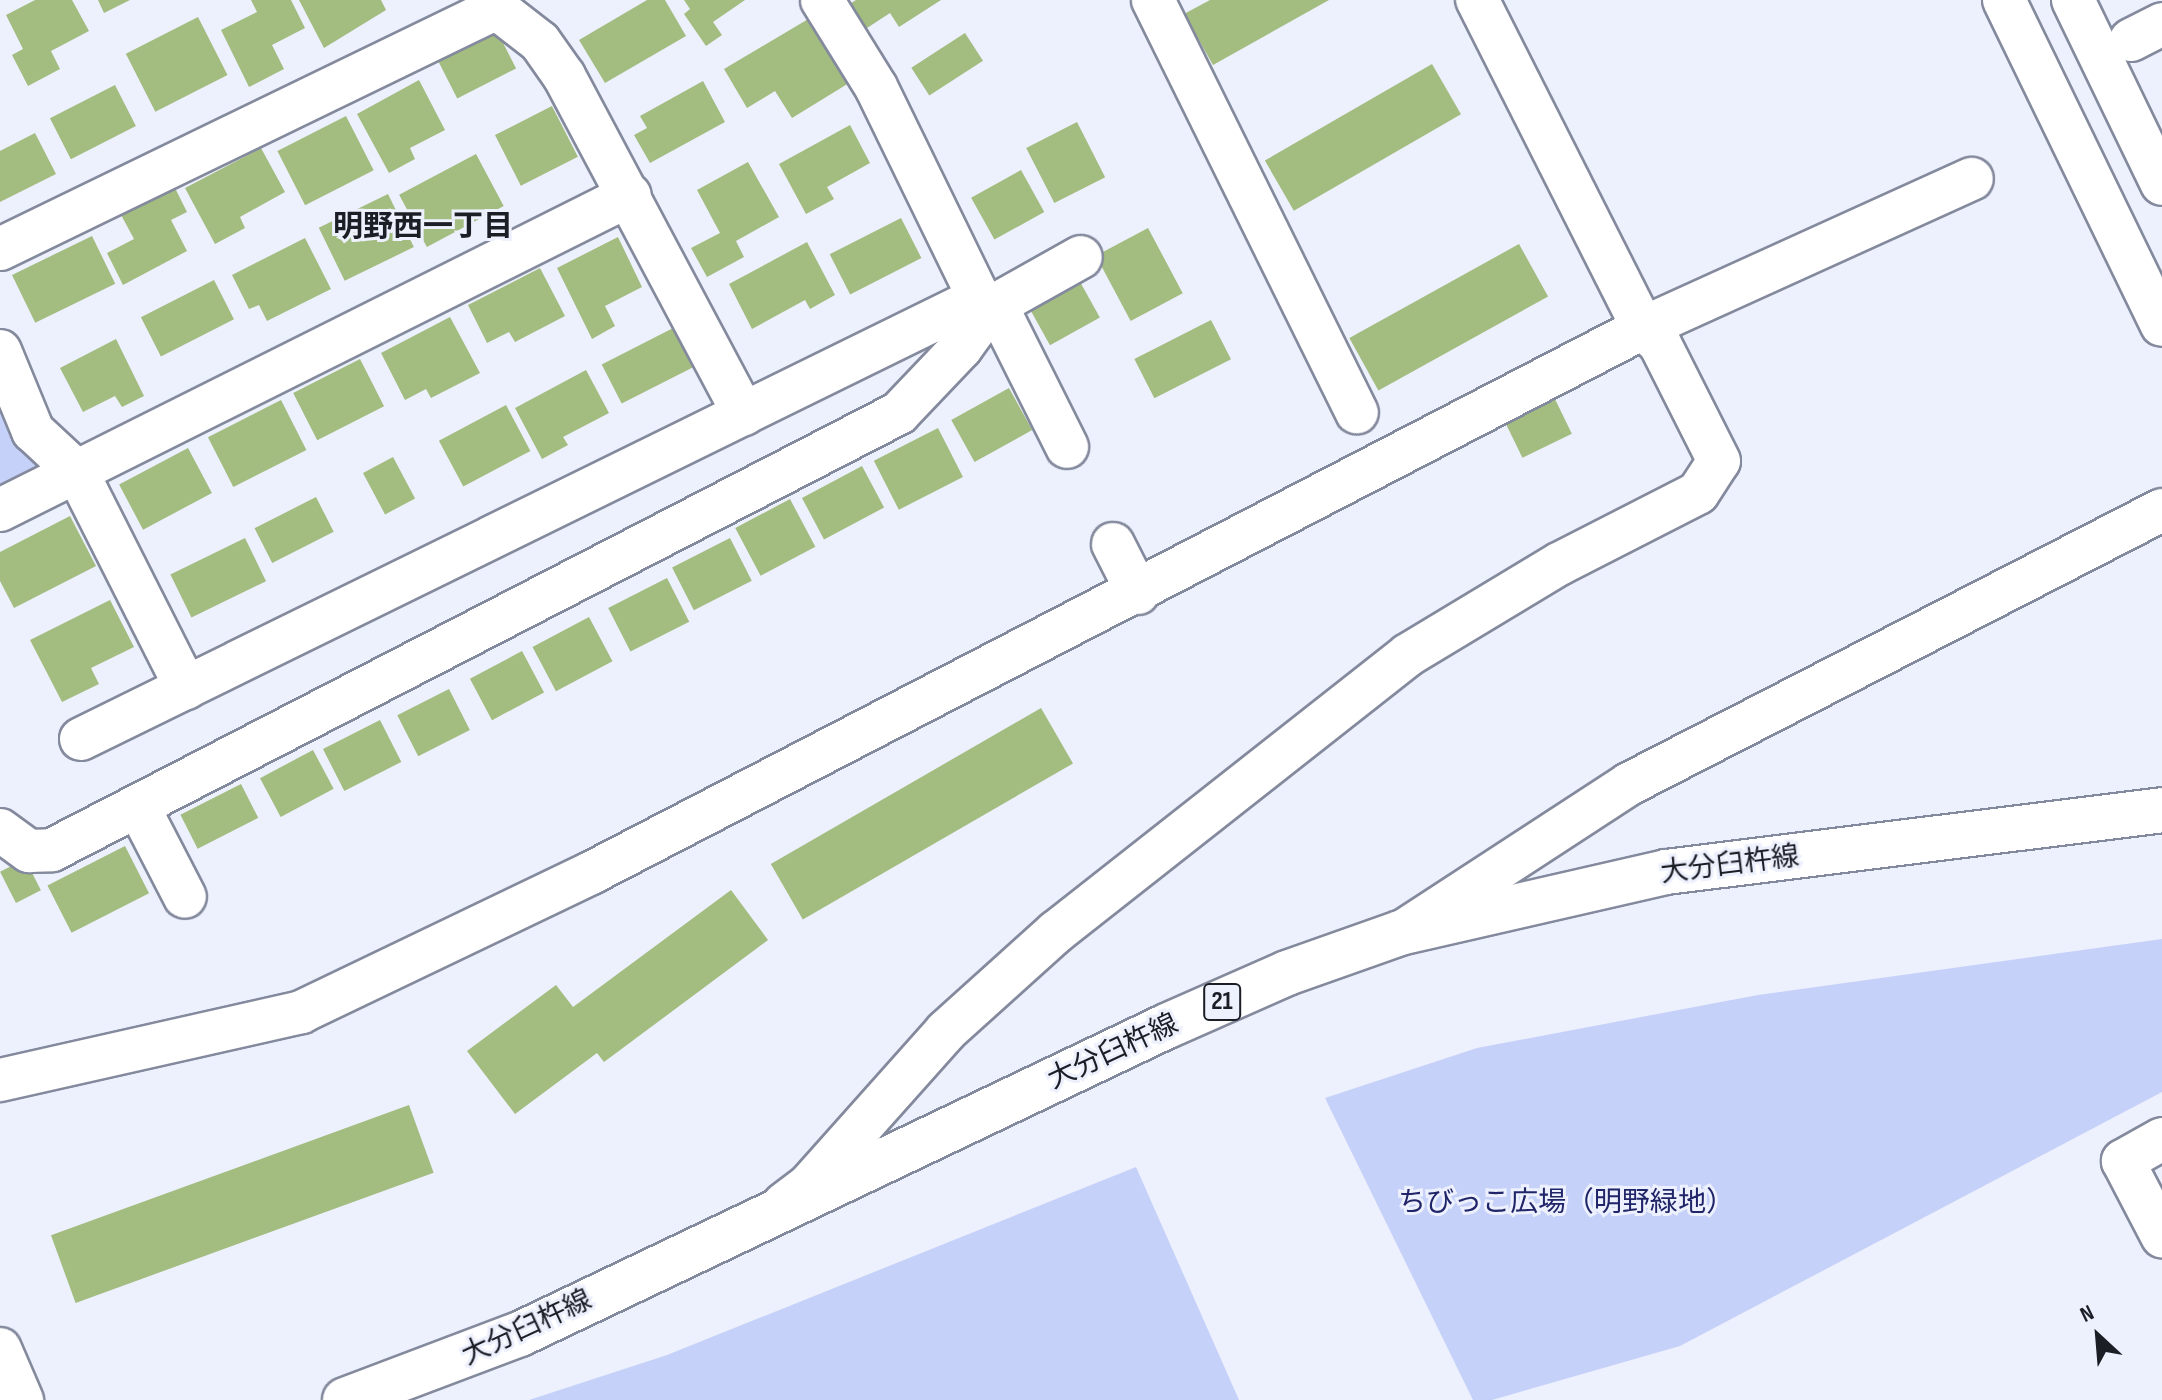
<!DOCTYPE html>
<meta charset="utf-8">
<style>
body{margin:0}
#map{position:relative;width:2162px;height:1400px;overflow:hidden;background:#edf0fd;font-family:"Sofia Sans Condensed","Noto Sans JP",sans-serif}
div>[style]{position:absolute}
.green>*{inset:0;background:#c6d1f9}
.building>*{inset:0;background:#a3bc7f;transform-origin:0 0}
.roads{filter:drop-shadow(2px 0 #848a9d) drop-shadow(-2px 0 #848a9d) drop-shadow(0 2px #848a9d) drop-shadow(0 -2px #848a9d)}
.minor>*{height:42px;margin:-21px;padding:0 21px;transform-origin:21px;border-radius:21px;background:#fff}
.major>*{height:44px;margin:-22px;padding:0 22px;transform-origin:22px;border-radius:22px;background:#fff}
span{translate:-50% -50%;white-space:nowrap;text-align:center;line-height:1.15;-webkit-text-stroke:6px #edf0fd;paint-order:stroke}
.shield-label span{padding:2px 6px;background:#edf0fd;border:2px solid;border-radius:6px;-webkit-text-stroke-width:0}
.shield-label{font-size:26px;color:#1c1e26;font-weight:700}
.street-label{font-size:28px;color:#1c1e26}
.park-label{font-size:28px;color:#1f2568}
.neighbourhood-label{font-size:30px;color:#1c1e26;font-weight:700}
.north{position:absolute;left:2058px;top:1296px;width:80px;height:80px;-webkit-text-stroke:6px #edf0fd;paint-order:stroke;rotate:334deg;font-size:22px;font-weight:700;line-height:32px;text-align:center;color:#1c1e26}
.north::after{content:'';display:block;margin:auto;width:28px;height:36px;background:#1c1e26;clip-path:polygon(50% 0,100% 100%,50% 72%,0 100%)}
</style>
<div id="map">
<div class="green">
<div style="clip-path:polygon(0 366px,40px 458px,39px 469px,0 495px)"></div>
<div style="clip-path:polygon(2162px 939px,2162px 1092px,1680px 1346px,1492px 1400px,1473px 1400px,1325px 1098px,1477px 1048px,1758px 995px)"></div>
<div style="clip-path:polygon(1136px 1167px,1239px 1400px,529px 1400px,667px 1355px)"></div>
</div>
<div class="building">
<div style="clip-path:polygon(35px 0,72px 0,89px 31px,51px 51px,60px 69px,28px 86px,12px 55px,23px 49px,6px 15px)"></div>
<div style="clip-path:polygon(98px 0,130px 0,104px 13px)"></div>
<div style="clip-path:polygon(251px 0,291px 0,305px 28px,272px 45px,284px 69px,249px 87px,221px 30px,257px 12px)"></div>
<div style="clip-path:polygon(299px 0,381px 0,386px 10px,324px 48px)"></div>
<div style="clip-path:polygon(647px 0,665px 0,686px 36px,605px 83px,579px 40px)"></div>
<div style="clip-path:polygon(684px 0,745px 0,713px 22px,722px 35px,706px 46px,684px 14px,690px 9px)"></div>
<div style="clip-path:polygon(856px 0,941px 0,899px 27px,890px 13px,864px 30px,848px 5px)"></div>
<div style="clip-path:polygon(1210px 0,1329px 0,1213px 65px,1184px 14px)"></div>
<div style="left:198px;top:17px;width:65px;height:81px;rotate:63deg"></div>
<div style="clip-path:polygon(810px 18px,849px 83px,792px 118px,775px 91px,747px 108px,724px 69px)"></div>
<div style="left:497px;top:31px;width:42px;height:66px;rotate:63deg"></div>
<div style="left:965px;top:33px;width:33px;height:64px;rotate:57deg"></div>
<div style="left:1432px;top:64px;width:58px;height:193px;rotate:60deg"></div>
<div style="clip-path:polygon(419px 80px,445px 130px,410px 148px,415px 159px,389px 173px,357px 114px)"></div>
<div style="clip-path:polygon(703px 81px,725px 122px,650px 163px,634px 135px,647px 128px,640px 116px)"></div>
<div style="left:115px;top:85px;width:46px;height:73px;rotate:63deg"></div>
<div style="left:552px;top:106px;width:57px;height:64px;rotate:63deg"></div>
<div style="left:346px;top:116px;width:61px;height:77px;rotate:63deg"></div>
<div style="left:1077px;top:122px;width:62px;height:57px;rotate:63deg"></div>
<div style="clip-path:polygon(850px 125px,870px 163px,827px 187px,834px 199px,806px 214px,779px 164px)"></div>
<div style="clip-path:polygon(35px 133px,56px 174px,0 202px,0 151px)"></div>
<div style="clip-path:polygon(261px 148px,285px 192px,240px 217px,245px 228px,215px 244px,185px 188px)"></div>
<div style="left:476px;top:154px;width:59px;height:87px;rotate:62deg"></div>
<div style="clip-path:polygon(748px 162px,779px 217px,736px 241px,744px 257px,707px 277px,691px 248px,720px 233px,697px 190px)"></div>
<div style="left:1021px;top:170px;width:48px;height:57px;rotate:61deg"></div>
<div style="clip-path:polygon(174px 186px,187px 212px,171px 220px,187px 251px,123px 285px,107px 253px,134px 239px,120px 213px)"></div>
<div style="left:388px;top:194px;width:59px;height:77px;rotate:64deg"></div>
<div style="left:901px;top:218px;width:45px;height:80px;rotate:63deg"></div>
<div style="left:1148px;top:228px;width:74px;height:59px;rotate:62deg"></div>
<div style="left:92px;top:236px;width:53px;height:89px;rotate:64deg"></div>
<div style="clip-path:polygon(618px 237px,642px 287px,605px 306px,615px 326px,592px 339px,557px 268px)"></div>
<div style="clip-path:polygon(305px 238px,331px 289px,267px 321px,259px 305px,249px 309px,232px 275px)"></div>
<div style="clip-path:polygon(807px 242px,835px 295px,810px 309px,805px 300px,752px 329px,729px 284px)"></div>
<div style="left:1519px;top:244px;width:60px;height:194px;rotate:61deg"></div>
<div style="clip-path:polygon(540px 268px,565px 316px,515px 342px,509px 332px,487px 343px,468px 305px)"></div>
<div style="left:214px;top:280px;width:44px;height:82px;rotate:63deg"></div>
<div style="left:1079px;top:280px;width:43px;height:57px;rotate:61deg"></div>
<div style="clip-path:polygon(450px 317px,480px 373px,431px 398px,426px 389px,405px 400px,381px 353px)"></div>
<div style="left:1211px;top:320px;width:44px;height:86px;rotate:63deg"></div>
<div style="left:681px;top:324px;width:44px;height:89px;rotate:63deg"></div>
<div style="clip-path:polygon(116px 339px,144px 396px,122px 407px,115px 396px,83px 412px,60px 368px)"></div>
<div style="left:360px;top:359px;width:53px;height:75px;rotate:63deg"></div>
<div style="clip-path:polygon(586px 370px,609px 413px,563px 437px,568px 445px,542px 459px,515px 408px)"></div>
<div style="left:1009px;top:388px;width:48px;height:66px;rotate:61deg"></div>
<div style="left:1553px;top:395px;width:43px;height:55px;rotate:64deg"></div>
<div style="left:281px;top:400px;width:56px;height:82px;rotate:63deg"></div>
<div style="left:506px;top:405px;width:52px;height:76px;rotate:62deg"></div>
<div style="left:938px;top:428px;width:55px;height:72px;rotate:63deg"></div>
<div style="left:188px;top:448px;width:51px;height:78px;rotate:62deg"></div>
<div style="left:393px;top:457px;width:47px;height:34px;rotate:62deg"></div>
<div style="left:862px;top:466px;width:47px;height:68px;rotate:62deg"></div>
<div style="left:316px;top:497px;width:39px;height:69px;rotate:63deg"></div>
<div style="left:790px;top:499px;width:54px;height:62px;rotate:62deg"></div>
<div style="clip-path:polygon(70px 516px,96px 566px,14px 608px,0 581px,0 552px)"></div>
<div style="left:245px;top:538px;width:48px;height:83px;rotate:64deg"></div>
<div style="left:730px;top:538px;width:48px;height:65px;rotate:63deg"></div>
<div style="left:667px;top:578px;width:49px;height:66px;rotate:63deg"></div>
<div style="clip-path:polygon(110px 600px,134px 647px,91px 668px,99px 684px,62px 702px,30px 640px)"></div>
<div style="left:589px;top:617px;width:50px;height:64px;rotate:62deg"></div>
<div style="left:522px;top:651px;width:47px;height:59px;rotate:62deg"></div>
<div style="left:449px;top:689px;width:46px;height:58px;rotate:63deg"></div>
<div style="left:1041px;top:708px;width:64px;height:312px;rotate:60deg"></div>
<div style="left:380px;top:720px;width:47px;height:64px;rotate:63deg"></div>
<div style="left:313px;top:750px;width:44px;height:60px;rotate:62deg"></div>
<div style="left:241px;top:784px;width:38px;height:68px;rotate:63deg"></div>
<div style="left:125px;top:846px;width:53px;height:87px;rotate:63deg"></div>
<div style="left:25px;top:859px;width:35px;height:28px;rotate:63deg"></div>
<div style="clip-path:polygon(731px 890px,768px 940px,604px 1062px,597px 1053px,515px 1114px,467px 1051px,556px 985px,573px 1007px)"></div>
<div style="left:409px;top:1105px;width:72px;height:381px;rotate:70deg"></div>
</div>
<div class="roads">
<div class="minor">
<div style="left:486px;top:0;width:68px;rotate:37.9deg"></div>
<div style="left:540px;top:42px;width:42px;rotate:54.8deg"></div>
<div style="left:564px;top:76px;width:383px;rotate:62deg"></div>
<div style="left:822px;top:0;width:102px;rotate:58.2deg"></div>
<div style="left:876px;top:87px;width:235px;rotate:64deg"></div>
<div style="left:979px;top:298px;width:32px;rotate:41deg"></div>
<div style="left:1003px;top:319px;width:143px;rotate:63.4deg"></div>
<div style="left:1153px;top:0;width:460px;rotate:63.7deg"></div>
<div style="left:2004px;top:0;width:361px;rotate:64.1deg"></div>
<div style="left:2073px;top:0;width:204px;rotate:64.2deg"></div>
<div style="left:2131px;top:40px;width:35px;rotate:-27deg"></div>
<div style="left:0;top:249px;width:555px;rotate:-25.87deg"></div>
<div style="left:0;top:351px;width:87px;rotate:67.6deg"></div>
<div style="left:33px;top:431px;width:60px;rotate:43deg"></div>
<div style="left:77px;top:472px;width:242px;rotate:63.2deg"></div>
<div style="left:0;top:510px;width:704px;rotate:-26.57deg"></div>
<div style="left:1113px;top:544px;width:55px;rotate:63deg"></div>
<div style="left:81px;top:739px;width:1000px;rotate:-26.16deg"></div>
<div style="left:138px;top:806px;width:102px;rotate:62.7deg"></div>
<div style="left:0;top:830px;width:36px;rotate:36deg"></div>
<div style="left:29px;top:851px;width:23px;rotate:-2deg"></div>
<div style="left:52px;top:850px;width:953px;rotate:-27.29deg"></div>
<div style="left:899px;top:413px;width:90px;rotate:-46.4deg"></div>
<div style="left:961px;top:348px;width:49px;rotate:-54.1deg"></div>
<div style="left:990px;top:308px;width:104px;rotate:-29.3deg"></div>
<div style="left:1405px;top:930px;width:267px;rotate:-33.1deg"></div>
<div style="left:1629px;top:784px;width:599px;rotate:-27.21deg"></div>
<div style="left:0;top:1080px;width:309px;rotate:-12.7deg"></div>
<div style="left:301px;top:1012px;width:322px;rotate:-25.6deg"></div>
<div style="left:591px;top:873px;width:1185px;rotate:-27.39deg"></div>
<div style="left:1643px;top:328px;width:361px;rotate:-24.4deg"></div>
<div style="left:2162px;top:1139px;width:45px;rotate:150.6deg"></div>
<div style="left:2123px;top:1161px;width:85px;rotate:62.5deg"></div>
<div style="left:784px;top:1204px;width:31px;rotate:-37deg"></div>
<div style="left:809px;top:1185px;width:206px;rotate:-48.3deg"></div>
<div style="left:946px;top:1031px;width:148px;rotate:-42deg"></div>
<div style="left:1056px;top:932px;width:448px;rotate:-38.2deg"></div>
<div style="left:1408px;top:655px;width:176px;rotate:-31.1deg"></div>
<div style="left:1559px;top:564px;width:156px;rotate:-27.1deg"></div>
<div style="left:1698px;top:493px;width:38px;rotate:-57deg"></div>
<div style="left:1719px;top:461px;width:131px;rotate:-116.8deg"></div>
<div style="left:1660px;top:344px;width:23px;rotate:-137deg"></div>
<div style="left:1643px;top:328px;width:368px;rotate:-116.8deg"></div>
<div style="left:0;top:1349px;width:56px;rotate:66.7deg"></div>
</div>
<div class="major">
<div style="left:345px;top:1400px;width:187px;rotate:-20.7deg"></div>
<div style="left:520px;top:1334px;width:717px;rotate:-25.46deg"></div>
<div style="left:1167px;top:1026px;width:131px;rotate:-23.8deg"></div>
<div style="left:1287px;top:973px;width:120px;rotate:-19.5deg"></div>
<div style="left:1400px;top:933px;width:273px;rotate:-12.9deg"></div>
<div style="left:1666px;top:872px;width:500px;rotate:-7.1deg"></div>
</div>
</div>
<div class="shield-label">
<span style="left:1222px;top:1002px">21</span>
</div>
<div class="street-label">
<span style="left:1730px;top:865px;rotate:-7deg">大分臼杵線</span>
<span style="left:1113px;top:1052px;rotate:-25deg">大分臼杵線</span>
<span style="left:527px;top:1328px;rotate:-25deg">大分臼杵線</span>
</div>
<div class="park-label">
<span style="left:1566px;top:1203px">ちびっこ広場（明野緑地）</span>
</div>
<div class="neighbourhood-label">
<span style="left:423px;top:227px">明野西一丁目</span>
</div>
<div class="north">N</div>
</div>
